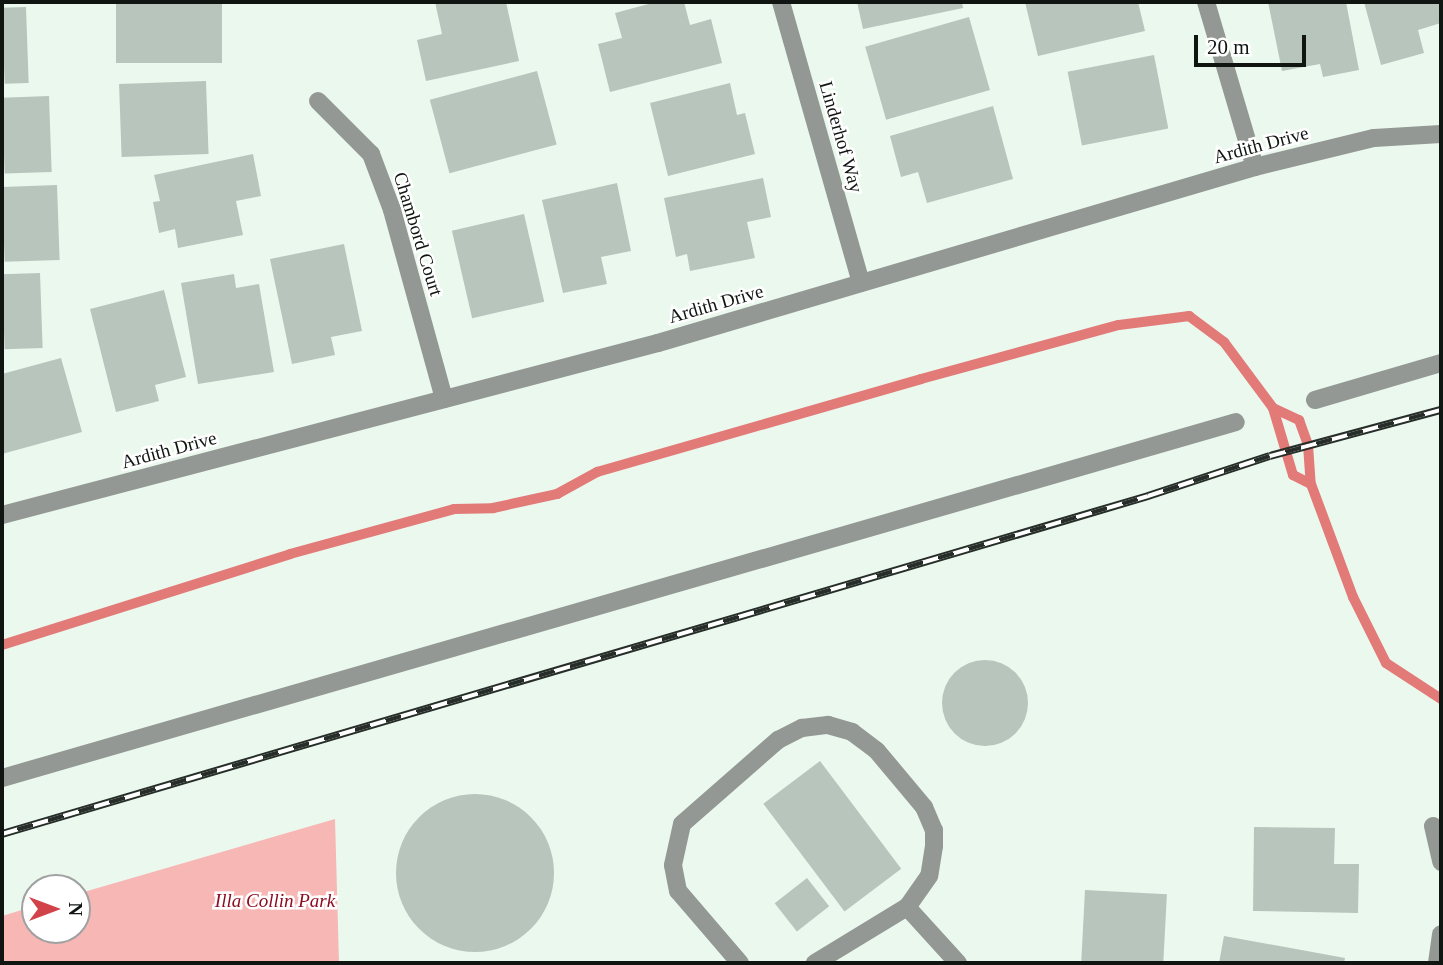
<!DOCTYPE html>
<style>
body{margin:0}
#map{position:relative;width:1443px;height:965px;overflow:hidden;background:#ebf8ee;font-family:"Times New Roman",serif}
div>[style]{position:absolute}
.green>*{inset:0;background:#f7b7b4}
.stream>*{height:10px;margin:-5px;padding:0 5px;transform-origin:5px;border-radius:5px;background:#e27a78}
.building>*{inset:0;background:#b8c5bc;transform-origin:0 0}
.round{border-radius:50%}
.minor>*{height:18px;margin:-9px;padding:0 9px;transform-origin:9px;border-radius:9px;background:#939894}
.rail>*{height:8px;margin-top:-4px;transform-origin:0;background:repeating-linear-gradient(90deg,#fff 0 16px,#272d29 0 32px);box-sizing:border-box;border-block:2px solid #272d29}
span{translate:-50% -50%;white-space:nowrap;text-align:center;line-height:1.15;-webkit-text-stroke:5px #fff;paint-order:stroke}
.street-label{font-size:19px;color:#101512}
.park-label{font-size:19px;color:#8e0c20;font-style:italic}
.frame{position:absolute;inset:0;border:4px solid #101512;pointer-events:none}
.north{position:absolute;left:21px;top:874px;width:70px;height:70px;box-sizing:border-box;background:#fff;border:2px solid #9fa1a0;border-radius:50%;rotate:90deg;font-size:19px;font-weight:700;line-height:28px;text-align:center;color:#101512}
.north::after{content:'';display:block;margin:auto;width:24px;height:32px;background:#d24249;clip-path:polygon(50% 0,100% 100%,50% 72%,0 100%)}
.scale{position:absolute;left:1194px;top:35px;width:112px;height:32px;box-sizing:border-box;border:4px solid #101512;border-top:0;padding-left:9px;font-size:21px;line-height:24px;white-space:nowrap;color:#101512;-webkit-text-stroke:5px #fff;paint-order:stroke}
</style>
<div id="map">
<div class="green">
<div style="clip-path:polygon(335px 819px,339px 963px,2px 963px,2px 916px,35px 906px,35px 930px,77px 930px,77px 894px)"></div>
</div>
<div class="stream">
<div style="left:1273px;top:408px;width:29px;rotate:25deg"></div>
<div style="left:1299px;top:420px;width:27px;rotate:70deg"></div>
<div style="left:1308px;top:445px;width:39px;rotate:86deg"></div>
<div style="left:1311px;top:484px;width:121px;rotate:69.6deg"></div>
<div style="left:1353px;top:597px;width:74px;rotate:63.4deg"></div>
<div style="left:1386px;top:663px;width:66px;rotate:33.2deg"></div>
<div style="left:2px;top:645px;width:302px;rotate:-17.5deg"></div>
<div style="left:290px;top:554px;width:170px;rotate:-15.3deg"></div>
<div style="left:454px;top:509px;width:39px;rotate:-1deg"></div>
<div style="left:493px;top:508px;width:66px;rotate:-12.3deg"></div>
<div style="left:557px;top:494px;width:46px;rotate:-28.8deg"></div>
<div style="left:597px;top:472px;width:337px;rotate:-16deg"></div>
<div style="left:921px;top:379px;width:205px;rotate:-15.3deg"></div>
<div style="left:1119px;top:325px;width:71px;rotate:-7.3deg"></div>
<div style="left:1189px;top:316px;width:44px;rotate:36.6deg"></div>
<div style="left:1224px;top:342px;width:82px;rotate:53.4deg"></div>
<div style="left:1273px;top:408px;width:70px;rotate:73.4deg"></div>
<div style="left:1293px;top:475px;width:20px;rotate:27deg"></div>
</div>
<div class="building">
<div style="left:116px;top:2px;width:106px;height:61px"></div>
<div style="clip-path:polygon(435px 2px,506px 2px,519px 61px,426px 81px,417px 40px,442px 34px)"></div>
<div style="clip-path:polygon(656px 2px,684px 2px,690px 25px,711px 19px,722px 63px,610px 92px,598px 44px,622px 38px,615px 13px)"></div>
<div style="clip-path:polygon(857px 2px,962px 2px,963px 8px,863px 29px)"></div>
<div style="clip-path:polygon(1025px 2px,1138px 2px,1145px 31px,1038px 56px)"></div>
<div style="clip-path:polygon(1268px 2px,1346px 2px,1359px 70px,1323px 77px,1320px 64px,1282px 71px)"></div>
<div style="clip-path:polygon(1364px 2px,1441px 2px,1441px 23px,1418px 30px,1424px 53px,1381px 65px)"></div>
<div style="left:26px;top:7px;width:76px;height:24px;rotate:88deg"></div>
<div style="left:969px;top:17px;width:76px;height:108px;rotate:74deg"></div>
<div style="left:1154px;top:55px;width:75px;height:88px;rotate:79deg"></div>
<div style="left:537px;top:71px;width:76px;height:111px;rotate:75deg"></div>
<div style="left:206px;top:81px;width:73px;height:87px;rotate:88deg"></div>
<div style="clip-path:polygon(730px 83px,737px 115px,745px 113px,755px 154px,668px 176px,650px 103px)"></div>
<div style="left:49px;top:96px;width:76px;height:47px;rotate:88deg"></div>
<div style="clip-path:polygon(993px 106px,1013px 179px,927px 203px,918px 172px,901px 177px,890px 136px)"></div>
<div style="clip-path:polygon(253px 154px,261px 196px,236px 201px,243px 235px,178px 248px,175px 229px,159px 233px,153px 202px,160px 201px,154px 175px)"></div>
<div style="clip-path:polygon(763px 178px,771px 217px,747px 222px,755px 258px,690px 271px,687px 254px,676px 257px,664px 198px)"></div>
<div style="clip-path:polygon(617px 183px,631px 251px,601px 257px,607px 284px,563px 293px,542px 200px)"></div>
<div style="left:57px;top:185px;width:75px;height:55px;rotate:88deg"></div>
<div style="left:524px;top:214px;width:90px;height:74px;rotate:77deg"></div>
<div style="clip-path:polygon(344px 244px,362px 331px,331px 337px,335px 355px,292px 364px,270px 259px)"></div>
<div style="left:40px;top:273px;width:75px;height:38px;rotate:88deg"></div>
<div style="clip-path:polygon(234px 274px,236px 288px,259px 284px,274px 372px,198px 384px,181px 283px)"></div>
<div style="clip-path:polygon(164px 290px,186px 377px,155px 385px,159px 401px,116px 412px,90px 309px)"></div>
<div style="clip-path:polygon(61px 358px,82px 432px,2px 454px,2px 374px)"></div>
<div class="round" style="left:942px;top:660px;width:86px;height:86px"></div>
<div style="left:820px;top:761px;width:135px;height:71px;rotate:53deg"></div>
<div class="round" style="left:396px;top:794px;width:158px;height:158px"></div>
<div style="clip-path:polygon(1254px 827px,1335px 828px,1334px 864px,1359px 864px,1358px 913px,1253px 911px)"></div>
<div style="left:807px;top:878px;width:36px;height:41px;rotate:52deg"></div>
<div style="left:1085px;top:890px;width:82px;height:73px;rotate:3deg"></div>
<div style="clip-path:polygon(1224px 936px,1345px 958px,1344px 963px,1219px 963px)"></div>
</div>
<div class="minor">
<div style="left:781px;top:2px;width:292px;rotate:74.1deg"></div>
<div style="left:1206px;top:2px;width:172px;rotate:73.5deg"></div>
<div style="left:318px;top:101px;width:75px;rotate:45deg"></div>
<div style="left:371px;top:154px;width:60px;rotate:69.4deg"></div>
<div style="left:392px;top:210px;width:196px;rotate:74.6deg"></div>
<div style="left:1315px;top:400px;width:131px;rotate:-16.4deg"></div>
<div style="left:2px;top:515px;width:678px;rotate:-14.69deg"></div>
<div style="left:658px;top:343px;width:622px;rotate:-16.43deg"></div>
<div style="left:1255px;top:167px;width:122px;rotate:-13.7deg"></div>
<div style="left:1374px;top:138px;width:67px;rotate:-3.4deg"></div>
<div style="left:2px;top:778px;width:1284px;rotate:-16.09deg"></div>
<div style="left:1433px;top:826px;width:37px;rotate:77deg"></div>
<div style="left:907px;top:907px;width:76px;rotate:47.7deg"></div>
<div style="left:740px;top:963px;width:95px;rotate:-130.7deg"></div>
<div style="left:678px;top:891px;width:26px;rotate:-101deg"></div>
<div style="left:673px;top:865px;width:42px;rotate:-77.6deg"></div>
<div style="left:682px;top:824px;width:128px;rotate:-41.2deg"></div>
<div style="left:778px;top:740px;width:27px;rotate:-27deg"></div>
<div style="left:802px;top:728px;width:26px;rotate:-7deg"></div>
<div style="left:828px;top:725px;width:25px;rotate:16deg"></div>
<div style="left:852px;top:732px;width:31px;rotate:37deg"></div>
<div style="left:877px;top:751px;width:73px;rotate:50deg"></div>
<div style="left:924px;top:807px;width:25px;rotate:67deg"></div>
<div style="left:934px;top:830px;width:16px;rotate:90deg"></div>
<div style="left:934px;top:846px;width:30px;rotate:99deg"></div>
<div style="left:929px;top:876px;width:38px;rotate:125deg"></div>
<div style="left:907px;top:907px;width:108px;rotate:148.7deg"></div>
<div style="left:1437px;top:963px;width:29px;rotate:-82deg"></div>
</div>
<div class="rail">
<div style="left:2px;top:834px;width:1195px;rotate:-16.43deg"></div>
<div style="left:1148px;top:496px;width:128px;rotate:-18.2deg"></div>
<div style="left:1270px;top:456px;width:177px;rotate:-15.1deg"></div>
</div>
<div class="street-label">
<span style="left:841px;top:137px;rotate:74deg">Linderhof Way</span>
<span style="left:1261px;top:145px;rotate:-15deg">Ardith Drive</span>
<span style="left:418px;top:234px;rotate:73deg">Chambord Court</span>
<span style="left:716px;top:304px;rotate:-16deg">Ardith Drive</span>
<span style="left:169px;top:450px;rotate:-15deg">Ardith Drive</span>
</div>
<div class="park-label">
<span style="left:275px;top:901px">Illa Collin Park</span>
</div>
<div class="frame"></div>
<div class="north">N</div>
<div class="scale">20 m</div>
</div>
